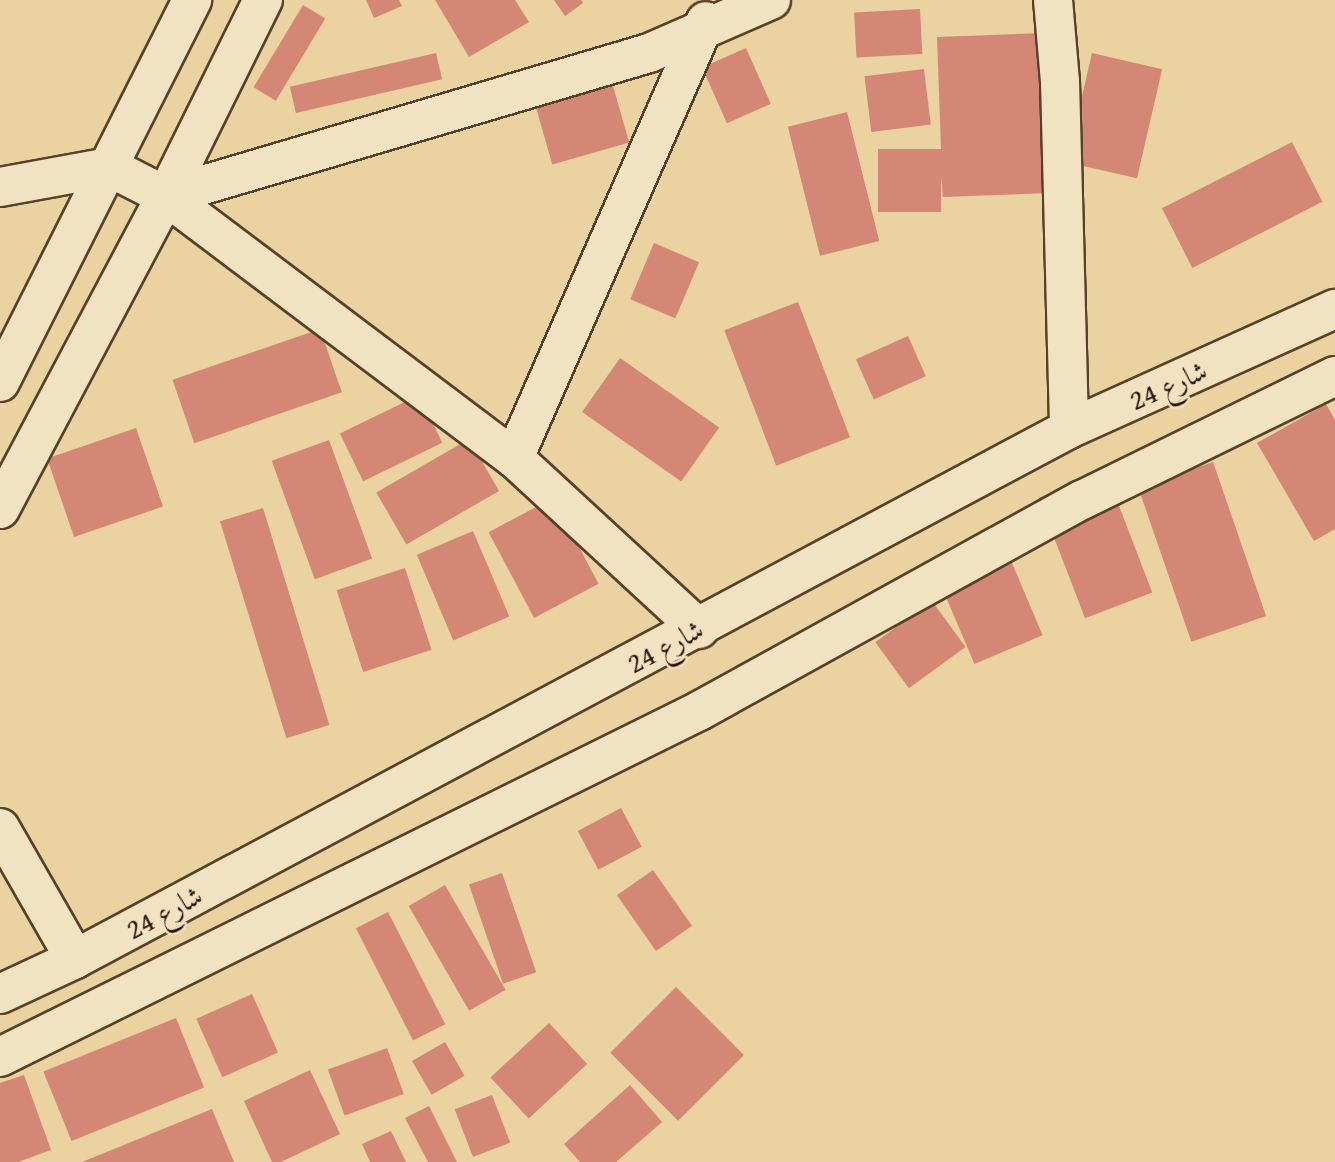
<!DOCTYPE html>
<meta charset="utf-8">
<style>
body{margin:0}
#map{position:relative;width:1335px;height:1162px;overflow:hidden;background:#ead2a1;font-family:"Gentium Book Plus",Amiri,serif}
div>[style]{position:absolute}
.building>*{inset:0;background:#d58776;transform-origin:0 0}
.roads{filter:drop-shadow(2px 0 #574128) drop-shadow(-2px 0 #574128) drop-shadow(0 2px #574128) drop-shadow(0 -2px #574128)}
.street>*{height:38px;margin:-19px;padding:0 19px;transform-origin:19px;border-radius:19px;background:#f1e2c2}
.secondary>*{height:38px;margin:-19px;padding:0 19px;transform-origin:19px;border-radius:19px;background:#f1e2c2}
span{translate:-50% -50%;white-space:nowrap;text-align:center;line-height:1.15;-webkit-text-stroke:5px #f1e2c2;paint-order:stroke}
.street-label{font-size:28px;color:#261100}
</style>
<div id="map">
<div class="building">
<div style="clip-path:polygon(366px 0,399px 0,402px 6px,374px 18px)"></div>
<div style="clip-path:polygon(435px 0,515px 0,529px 22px,469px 57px)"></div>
<div style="clip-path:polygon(554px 0,581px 0,583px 3px,565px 16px)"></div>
<div style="left:303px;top:5px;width:26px;height:96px;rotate:31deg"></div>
<div style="left:920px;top:9px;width:45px;height:66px;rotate:87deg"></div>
<div style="clip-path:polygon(1045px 33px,1051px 193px,943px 197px,941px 176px,941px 212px,878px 212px,878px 149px,941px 149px,937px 37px)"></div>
<div style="left:746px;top:48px;width:61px;height:48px;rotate:66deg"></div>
<div style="left:436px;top:53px;width:27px;height:150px;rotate:77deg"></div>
<div style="left:1092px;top:53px;width:72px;height:112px;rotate:13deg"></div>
<div style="left:924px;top:69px;width:56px;height:60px;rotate:83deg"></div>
<div style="left:611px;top:79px;width:66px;height:80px;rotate:74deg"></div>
<div style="left:847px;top:112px;width:133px;height:61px;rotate:76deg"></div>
<div style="left:1292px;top:142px;width:67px;height:146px;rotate:63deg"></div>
<div style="left:654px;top:243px;width:49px;height:61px;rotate:23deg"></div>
<div style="left:798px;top:302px;width:145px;height:79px;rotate:69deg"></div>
<div style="left:320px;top:329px;width:67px;height:156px;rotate:71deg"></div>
<div style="left:908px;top:336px;width:44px;height:57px;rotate:66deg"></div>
<div style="left:620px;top:358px;width:121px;height:66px;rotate:35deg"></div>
<div style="left:419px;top:395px;width:53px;height:88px;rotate:64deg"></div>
<div style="clip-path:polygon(1326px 404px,1335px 420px,1335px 529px,1314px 541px,1257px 443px)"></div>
<div style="left:136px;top:428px;width:83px;height:94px;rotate:71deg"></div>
<div style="left:469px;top:439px;width:60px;height:107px;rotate:60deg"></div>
<div style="left:329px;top:440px;width:126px;height:61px;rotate:70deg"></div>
<div style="left:1213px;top:462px;width:163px;height:79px;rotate:71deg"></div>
<div style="left:1106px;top:472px;width:129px;height:72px;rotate:69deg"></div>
<div style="left:553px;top:498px;width:97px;height:73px;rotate:62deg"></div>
<div style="left:263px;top:508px;width:227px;height:45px;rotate:73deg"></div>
<div style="left:473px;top:531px;width:93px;height:61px;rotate:67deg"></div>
<div style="left:1009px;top:556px;width:86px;height:74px;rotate:67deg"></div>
<div style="left:405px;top:568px;width:86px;height:72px;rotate:72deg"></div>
<div style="left:932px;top:601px;width:57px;height:70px;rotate:54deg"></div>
<div style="left:621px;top:808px;width:44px;height:49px;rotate:62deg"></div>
<div style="left:653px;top:870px;width:68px;height:44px;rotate:55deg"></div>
<div style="left:502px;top:873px;width:105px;height:35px;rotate:71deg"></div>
<div style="left:445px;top:885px;width:121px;height:42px;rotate:60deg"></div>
<div style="left:388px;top:912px;width:126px;height:36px;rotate:63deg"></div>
<div style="left:676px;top:987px;width:96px;height:93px;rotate:45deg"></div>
<div style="left:252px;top:994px;width:64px;height:61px;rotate:66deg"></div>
<div style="left:176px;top:1018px;width:75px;height:143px;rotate:68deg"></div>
<div style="left:549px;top:1023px;width:56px;height:80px;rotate:47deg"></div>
<div style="left:445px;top:1042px;width:39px;height:38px;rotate:60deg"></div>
<div style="left:387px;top:1048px;width:49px;height:63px;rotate:70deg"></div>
<div style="clip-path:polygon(310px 1070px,340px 1134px,281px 1162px,272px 1162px,244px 1101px)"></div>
<div style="clip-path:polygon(24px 1075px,51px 1150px,18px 1162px,0 1162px,0 1083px)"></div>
<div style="clip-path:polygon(630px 1085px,662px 1122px,616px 1162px,580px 1162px,564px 1144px)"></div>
<div style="left:492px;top:1095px;width:51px;height:40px;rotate:69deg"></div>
<div style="clip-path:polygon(429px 1106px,457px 1162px,428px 1162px,405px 1118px)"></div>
<div style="clip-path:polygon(212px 1109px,234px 1162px,82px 1162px)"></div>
<div style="clip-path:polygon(391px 1131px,406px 1162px,370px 1162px,362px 1144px)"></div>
</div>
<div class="roads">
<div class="street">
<div style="left:1053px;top:0;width:81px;rotate:85.1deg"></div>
<div style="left:1060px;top:81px;width:348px;rotate:88.5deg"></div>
<div style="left:0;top:187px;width:111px;rotate:-10.4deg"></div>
<div style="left:109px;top:167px;width:64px;rotate:27deg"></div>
<div style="left:166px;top:196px;width:436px;rotate:37deg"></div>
<div style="left:514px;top:458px;width:252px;rotate:42.7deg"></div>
<div style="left:166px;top:196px;width:504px;rotate:-16.49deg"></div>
<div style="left:649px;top:53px;width:133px;rotate:-23.5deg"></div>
<div style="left:0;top:382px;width:428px;rotate:-63.3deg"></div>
<div style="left:514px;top:458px;width:477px;rotate:-66.3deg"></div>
<div style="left:0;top:509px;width:354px;rotate:-62.1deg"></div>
<div style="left:166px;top:196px;width:219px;rotate:-63.7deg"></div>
<div style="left:0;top:828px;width:151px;rotate:60.2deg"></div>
</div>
<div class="secondary">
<div style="left:0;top:994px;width:83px;rotate:-25deg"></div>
<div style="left:75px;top:959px;width:1126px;rotate:-28.07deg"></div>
<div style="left:1069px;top:429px;width:292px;rotate:-24.3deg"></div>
<div style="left:0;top:1057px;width:780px;rotate:-26.34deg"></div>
<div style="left:699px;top:711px;width:437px;rotate:-28.9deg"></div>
<div style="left:1082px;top:500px;width:282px;rotate:-26.1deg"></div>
</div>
</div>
<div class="street-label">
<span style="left:1168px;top:385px;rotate:-24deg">شارع 24</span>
<span style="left:665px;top:646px;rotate:-28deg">شارع 24</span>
<span style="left:164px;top:912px;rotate:-28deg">شارع 24</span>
</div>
</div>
